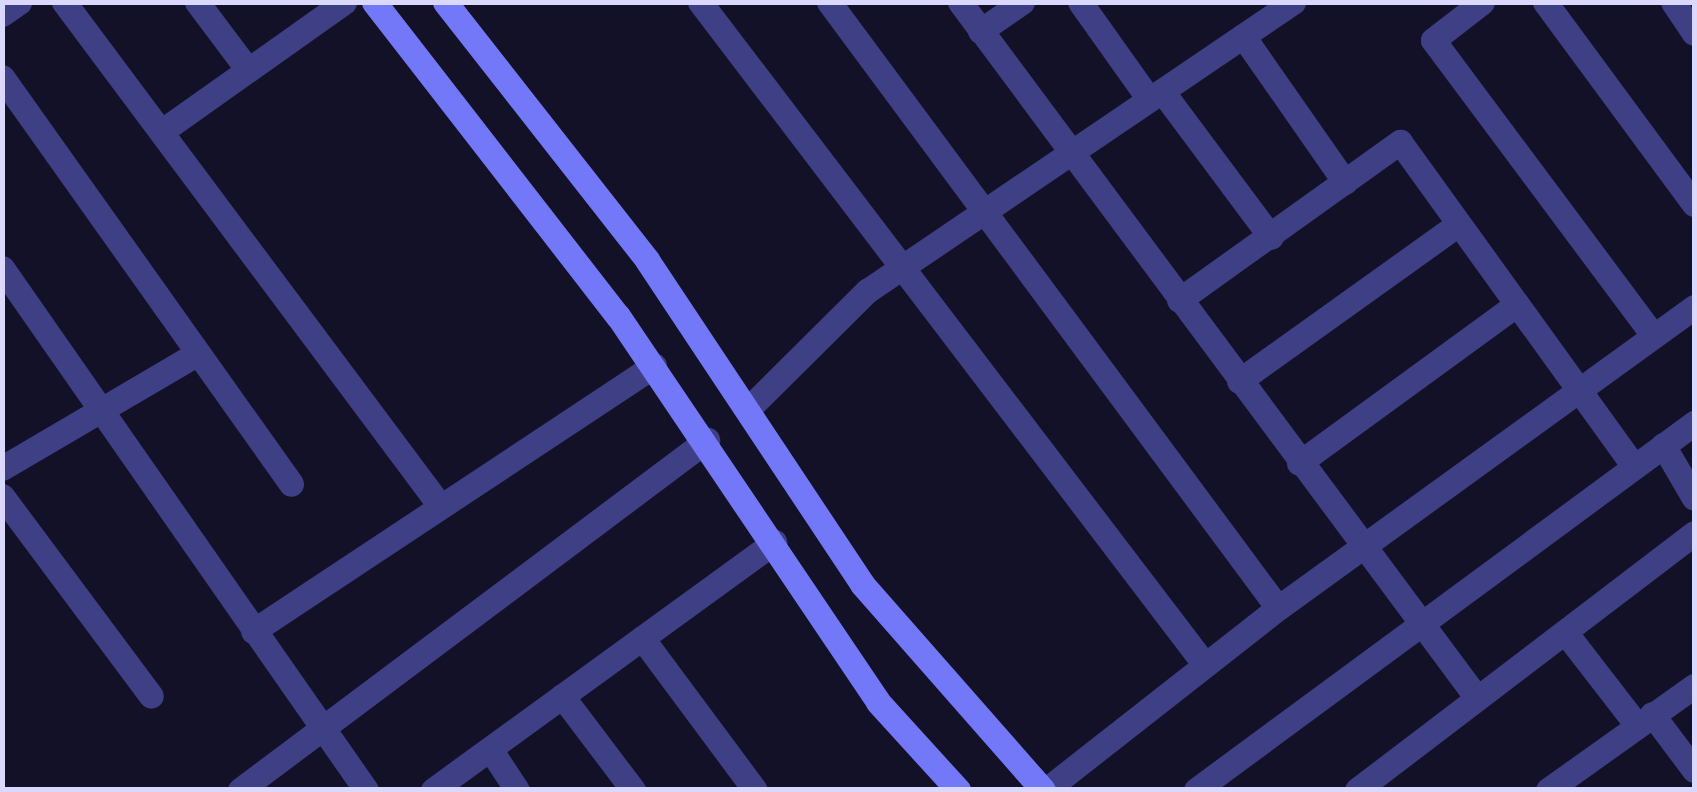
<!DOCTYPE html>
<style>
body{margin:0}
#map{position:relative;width:1697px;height:792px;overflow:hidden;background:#131127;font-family:Inter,sans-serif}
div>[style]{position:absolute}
.street>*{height:25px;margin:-12.5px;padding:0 12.5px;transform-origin:12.5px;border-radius:12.5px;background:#3e3f84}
.secondary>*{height:25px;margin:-12.5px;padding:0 12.5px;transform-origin:12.5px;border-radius:12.5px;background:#7378f9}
span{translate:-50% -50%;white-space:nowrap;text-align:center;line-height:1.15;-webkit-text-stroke:8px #131127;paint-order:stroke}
.frame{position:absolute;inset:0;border:5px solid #dad8fd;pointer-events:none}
</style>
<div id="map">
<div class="street">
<div style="left:64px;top:2px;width:625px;rotate:53.26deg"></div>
<div style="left:197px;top:2px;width:85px;rotate:53.1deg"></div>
<div style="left:700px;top:2px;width:833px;rotate:52.7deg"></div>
<div style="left:829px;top:2px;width:754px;rotate:53.46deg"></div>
<div style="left:1278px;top:608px;width:295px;rotate:141.9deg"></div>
<div style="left:960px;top:2px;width:867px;rotate:53.39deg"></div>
<div style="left:1080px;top:2px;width:119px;rotate:54.6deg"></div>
<div style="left:1482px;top:2px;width:62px;rotate:142.2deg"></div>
<div style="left:1433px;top:40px;width:369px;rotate:53.3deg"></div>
<div style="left:1545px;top:2px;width:251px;rotate:53.6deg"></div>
<div style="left:1673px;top:2px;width:37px;rotate:56deg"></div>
<div style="left:2px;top:14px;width:21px;rotate:-35deg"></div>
<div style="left:980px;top:31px;width:51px;rotate:-34.6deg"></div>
<div style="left:1243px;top:36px;width:178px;rotate:55.1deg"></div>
<div style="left:2px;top:77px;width:499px;rotate:54.6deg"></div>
<div style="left:1162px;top:91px;width:182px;rotate:53.3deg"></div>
<div style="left:162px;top:131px;width:223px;rotate:-35.3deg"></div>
<div style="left:2px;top:268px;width:636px;rotate:55.11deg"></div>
<div style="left:1179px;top:300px;width:272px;rotate:-35.6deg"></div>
<div style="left:1400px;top:142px;width:400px;rotate:54.2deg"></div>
<div style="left:1239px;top:381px;width:269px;rotate:-35.6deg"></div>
<div style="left:748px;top:409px;width:168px;rotate:-44.8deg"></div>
<div style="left:867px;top:291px;width:515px;rotate:-34.15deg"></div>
<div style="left:1663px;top:445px;width:61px;rotate:59.7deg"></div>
<div style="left:1299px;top:463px;width:268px;rotate:-36.1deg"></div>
<div style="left:2px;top:468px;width:227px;rotate:-30.4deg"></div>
<div style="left:2px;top:496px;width:249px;rotate:53.3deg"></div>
<div style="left:1278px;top:608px;width:513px;rotate:-35.89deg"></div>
<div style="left:253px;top:631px;width:481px;rotate:-33.5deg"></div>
<div style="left:1565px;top:632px;width:118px;rotate:52.3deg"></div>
<div style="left:642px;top:638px;width:189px;rotate:53.4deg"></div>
<div style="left:562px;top:696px;width:118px;rotate:52.9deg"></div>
<div style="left:1652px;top:714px;width:70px;rotate:53.1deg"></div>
<div style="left:490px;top:749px;width:49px;rotate:56.6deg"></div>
<div style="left:240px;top:790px;width:584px;rotate:-36.85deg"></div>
<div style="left:433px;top:790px;width:422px;rotate:-36deg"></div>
<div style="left:1196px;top:790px;width:619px;rotate:-36.39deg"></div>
<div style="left:1357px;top:790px;width:424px;rotate:-37.3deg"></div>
<div style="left:1548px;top:790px;width:179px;rotate:-35.5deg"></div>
</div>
<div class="secondary">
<div style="left:374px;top:2px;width:398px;rotate:52.2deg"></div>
<div style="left:618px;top:316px;width:465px;rotate:56deg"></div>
<div style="left:878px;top:702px;width:119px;rotate:47.7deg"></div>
<div style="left:445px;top:2px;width:328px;rotate:51.9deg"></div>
<div style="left:647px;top:260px;width:389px;rotate:56.4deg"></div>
<div style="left:862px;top:584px;width:274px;rotate:48.7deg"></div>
</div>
<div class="frame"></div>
</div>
